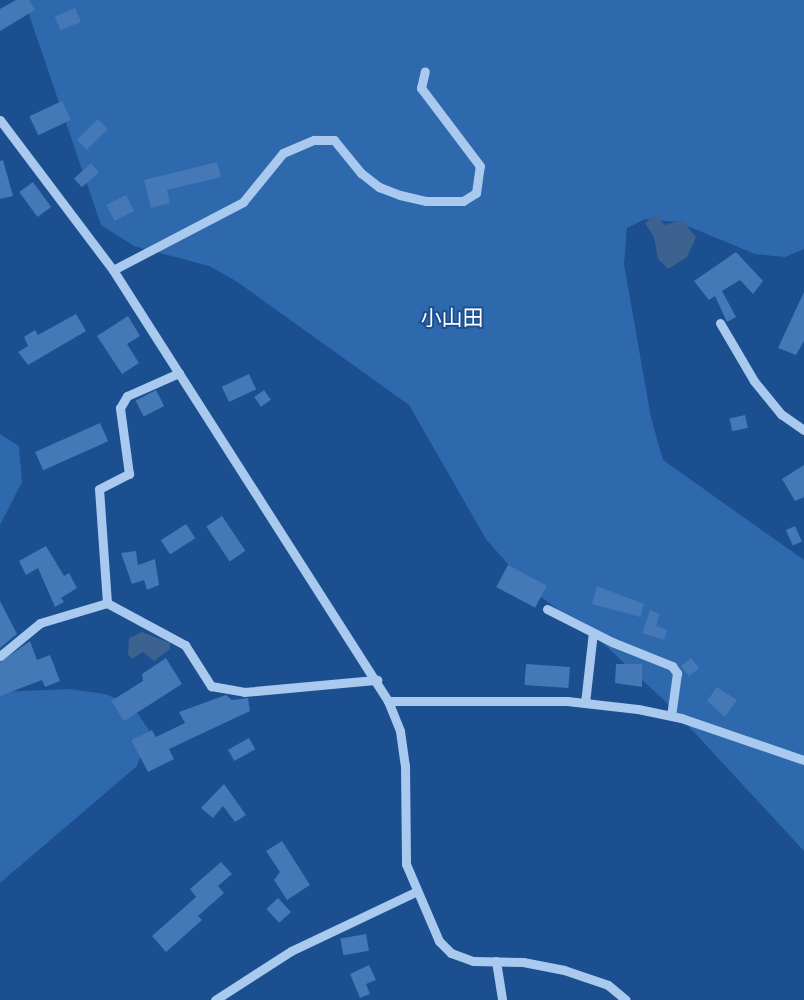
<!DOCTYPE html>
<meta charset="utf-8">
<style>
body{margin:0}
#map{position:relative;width:804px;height:1000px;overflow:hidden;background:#1b4f8f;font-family:Figtree,"Noto Sans JP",sans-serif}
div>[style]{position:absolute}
.green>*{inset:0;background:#2e69ad}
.water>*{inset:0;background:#3c6290}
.building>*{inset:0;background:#4478b7;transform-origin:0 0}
.minor>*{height:9px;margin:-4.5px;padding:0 4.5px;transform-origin:4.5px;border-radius:4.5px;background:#a9c9ee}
span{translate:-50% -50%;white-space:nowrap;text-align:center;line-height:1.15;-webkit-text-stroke:4px #1b4f8f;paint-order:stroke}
.quarter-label{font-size:21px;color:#fff}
</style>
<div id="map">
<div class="green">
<div style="clip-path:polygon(24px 0,804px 0,804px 249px,785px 257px,755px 254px,678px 222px,645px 219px,627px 228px,624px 264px,651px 418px,663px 460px,804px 560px,804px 851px,669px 705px,606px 646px,528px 587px,486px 539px,409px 405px,236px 281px,209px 266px,134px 246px,101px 225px)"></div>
<div style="clip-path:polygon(0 434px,19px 446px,22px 482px,0 525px)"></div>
<div style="clip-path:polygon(69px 689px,105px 694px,131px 704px,149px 730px,137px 766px,0 883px,0 692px)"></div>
</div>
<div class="water">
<div style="clip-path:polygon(657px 214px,664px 225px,682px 220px,696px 237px,687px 257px,668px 269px,658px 259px,654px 237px,645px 223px)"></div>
<div style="clip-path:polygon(142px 632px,170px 643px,170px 649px,154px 661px,143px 652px,132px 659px,128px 654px,129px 638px)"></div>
</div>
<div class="building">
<div style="clip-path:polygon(16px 0,29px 0,35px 10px,0 31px,0 9px)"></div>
<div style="left:75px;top:8px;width:15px;height:22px;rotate:67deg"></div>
<div style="left:62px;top:101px;width:21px;height:36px;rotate:65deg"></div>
<div style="left:98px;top:119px;width:14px;height:30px;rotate:45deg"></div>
<div style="clip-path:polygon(3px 160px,13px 196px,0 199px,0 161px)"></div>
<div style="clip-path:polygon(217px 162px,221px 177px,167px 190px,170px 203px,151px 208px,144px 180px)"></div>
<div style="left:91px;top:163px;width:12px;height:23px;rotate:48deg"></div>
<div style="left:33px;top:182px;width:31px;height:17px;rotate:54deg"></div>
<div style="left:126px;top:195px;width:18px;height:22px;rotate:63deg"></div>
<div style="clip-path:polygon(736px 252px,763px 281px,753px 294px,740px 280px,722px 291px,736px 317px,727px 322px,715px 296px,709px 300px,694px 281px)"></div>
<div style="clip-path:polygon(804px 292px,804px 341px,796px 355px,778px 348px)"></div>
<div style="clip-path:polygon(76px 314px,86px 331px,28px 365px,18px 352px,28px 346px,24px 337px,35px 330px,38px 335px)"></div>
<div style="clip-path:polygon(128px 316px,140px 336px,127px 344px,139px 363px,122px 374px,97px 336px)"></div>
<div style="left:249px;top:374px;width:17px;height:30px;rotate:65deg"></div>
<div style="left:156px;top:390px;width:18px;height:23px;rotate:63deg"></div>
<div style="left:264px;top:390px;width:12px;height:12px;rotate:55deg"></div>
<div style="left:745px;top:415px;width:13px;height:16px;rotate:77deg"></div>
<div style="left:100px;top:423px;width:20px;height:71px;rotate:66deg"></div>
<div style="clip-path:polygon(804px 465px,804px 497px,795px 501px,782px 479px)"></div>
<div style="left:222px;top:516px;width:42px;height:19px;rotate:56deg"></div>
<div style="left:186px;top:524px;width:17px;height:30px;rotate:57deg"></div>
<div style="left:795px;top:526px;width:17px;height:10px;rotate:66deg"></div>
<div style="clip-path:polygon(46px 546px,64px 576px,69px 573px,77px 588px,61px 598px,64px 602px,55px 607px,38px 568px,26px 575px,19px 561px)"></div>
<div style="clip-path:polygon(136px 551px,138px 565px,155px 559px,159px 585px,147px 590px,144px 580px,132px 584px,121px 553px)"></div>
<div style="left:508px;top:565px;width:44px;height:25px;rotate:28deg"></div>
<div style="clip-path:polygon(597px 586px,644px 604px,640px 617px,592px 604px)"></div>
<div style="clip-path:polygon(0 601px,17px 634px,0 648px)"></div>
<div style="clip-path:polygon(650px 610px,660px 614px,656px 626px,667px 630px,664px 640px,642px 633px)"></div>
<div style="clip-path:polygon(30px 641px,37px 660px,50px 655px,60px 681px,45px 687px,42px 680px,0 696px,0 662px)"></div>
<div style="clip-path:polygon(166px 658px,182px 684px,124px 721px,111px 701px,143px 681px,142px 674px)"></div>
<div style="left:691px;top:658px;width:13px;height:13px;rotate:51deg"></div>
<div style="left:526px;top:664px;width:44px;height:21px;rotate:4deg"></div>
<div style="clip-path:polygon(616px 664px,642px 664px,642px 687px,615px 683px)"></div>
<div style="clip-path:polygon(717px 687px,737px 700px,725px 717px,707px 701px)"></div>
<div style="clip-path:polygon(226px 695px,232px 700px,248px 698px,250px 711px,169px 749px,174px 759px,148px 772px,131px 740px,152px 730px,156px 737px,185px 723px,179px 712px)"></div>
<div style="left:249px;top:738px;width:13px;height:24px;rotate:61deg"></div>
<div style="clip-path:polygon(224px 784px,246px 815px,235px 822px,223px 806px,213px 818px,201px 808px)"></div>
<div style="clip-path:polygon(282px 841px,310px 885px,287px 900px,274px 880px,280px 872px,266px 851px)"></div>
<div style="clip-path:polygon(221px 862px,232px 874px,218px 886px,224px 893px,198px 916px,202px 920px,166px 952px,152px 936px,196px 897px,190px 889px)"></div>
<div style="left:278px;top:898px;width:19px;height:16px;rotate:47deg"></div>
<div style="left:366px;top:934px;width:17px;height:26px;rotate:80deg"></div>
<div style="clip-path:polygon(369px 965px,376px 980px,366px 984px,370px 994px,360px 998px,350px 974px)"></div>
</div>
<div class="minor">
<div style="left:0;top:120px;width:188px;rotate:53deg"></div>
<div style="left:113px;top:270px;width:511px;rotate:57.46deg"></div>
<div style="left:388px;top:701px;width:32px;rotate:68deg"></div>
<div style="left:400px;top:731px;width:34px;rotate:82deg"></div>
<div style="left:405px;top:765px;width:99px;rotate:89.4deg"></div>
<div style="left:406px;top:864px;width:84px;rotate:66.8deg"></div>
<div style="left:439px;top:941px;width:17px;rotate:45deg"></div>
<div style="left:451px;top:953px;width:23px;rotate:20deg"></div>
<div style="left:473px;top:961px;width:50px;rotate:1.1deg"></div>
<div style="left:523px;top:962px;width:42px;rotate:11deg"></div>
<div style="left:564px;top:970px;width:46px;rotate:18.8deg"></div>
<div style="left:608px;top:985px;width:23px;rotate:40deg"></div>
<div style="left:113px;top:270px;width:147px;rotate:-27.6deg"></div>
<div style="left:243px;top:202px;width:63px;rotate:-50.8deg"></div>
<div style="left:283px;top:153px;width:34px;rotate:-23deg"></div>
<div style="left:314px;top:140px;width:20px"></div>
<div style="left:334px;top:140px;width:43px;rotate:50.7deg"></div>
<div style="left:361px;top:173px;width:23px;rotate:38deg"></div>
<div style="left:379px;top:187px;width:22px;rotate:21deg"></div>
<div style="left:400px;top:195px;width:27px;rotate:13deg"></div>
<div style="left:426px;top:201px;width:37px"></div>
<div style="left:463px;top:201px;width:15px;rotate:-32deg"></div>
<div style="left:476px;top:193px;width:27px;rotate:-82deg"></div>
<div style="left:480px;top:166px;width:98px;rotate:-127.1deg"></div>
<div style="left:421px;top:88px;width:17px;rotate:-77deg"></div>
<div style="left:720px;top:323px;width:67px;rotate:59.6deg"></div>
<div style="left:754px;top:381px;width:43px;rotate:50.7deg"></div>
<div style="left:781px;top:414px;width:28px;rotate:35deg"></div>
<div style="left:107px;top:603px;width:114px;rotate:-94deg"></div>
<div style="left:99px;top:489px;width:34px;rotate:-27deg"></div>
<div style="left:129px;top:474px;width:67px;rotate:-97.8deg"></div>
<div style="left:120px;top:408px;width:14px;rotate:-60deg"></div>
<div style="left:127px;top:396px;width:57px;rotate:-23.9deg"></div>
<div style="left:547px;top:609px;width:73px;rotate:26.9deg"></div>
<div style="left:612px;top:642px;width:65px;rotate:21.8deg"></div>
<div style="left:672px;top:666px;width:9px;rotate:54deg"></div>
<div style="left:677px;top:673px;width:43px;rotate:97.9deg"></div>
<div style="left:0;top:656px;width:52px;rotate:-39.5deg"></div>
<div style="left:40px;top:623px;width:70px;rotate:-16.6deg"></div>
<div style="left:107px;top:603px;width:89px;rotate:28.3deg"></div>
<div style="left:185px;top:645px;width:49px;rotate:57.6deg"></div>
<div style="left:211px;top:686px;width:34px;rotate:10deg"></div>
<div style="left:244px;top:692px;width:134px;rotate:-5.2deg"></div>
<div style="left:388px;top:701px;width:179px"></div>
<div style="left:567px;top:701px;width:71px;rotate:6.4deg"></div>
<div style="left:638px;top:709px;width:44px;rotate:11.8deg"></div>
<div style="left:681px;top:718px;width:130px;rotate:18.9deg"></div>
<div style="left:585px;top:703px;width:71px;rotate:-83.6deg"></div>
<div style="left:496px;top:961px;width:39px;rotate:81deg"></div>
<div style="left:215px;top:1000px;width:90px;rotate:-32.8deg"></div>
<div style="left:291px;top:951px;width:137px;rotate:-25.4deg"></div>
</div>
<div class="quarter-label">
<span style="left:452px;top:318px">小山田</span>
</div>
</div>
